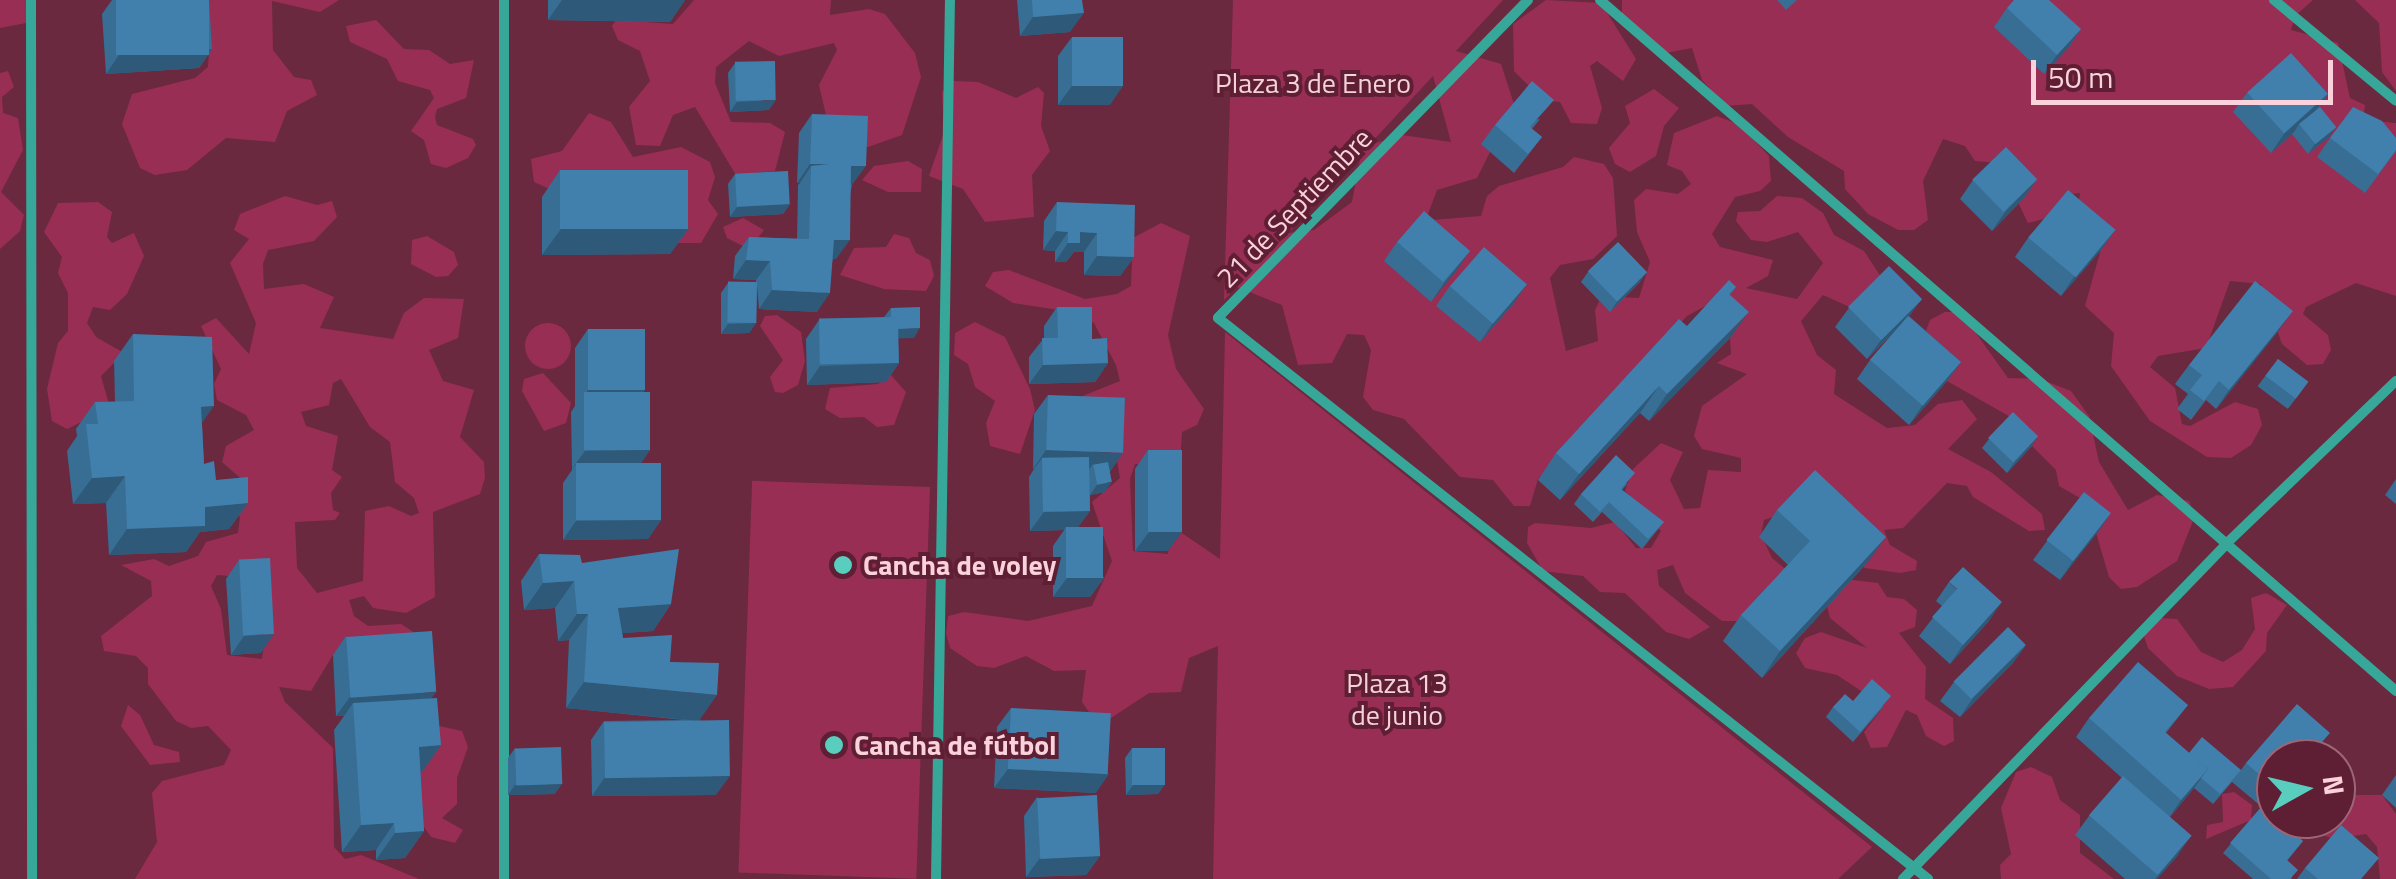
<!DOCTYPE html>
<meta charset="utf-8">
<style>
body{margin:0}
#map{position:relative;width:2396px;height:879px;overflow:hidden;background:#6a293e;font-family:"Titillium Web",sans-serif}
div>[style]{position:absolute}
.green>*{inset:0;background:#992e54;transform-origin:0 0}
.round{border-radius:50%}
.street>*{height:10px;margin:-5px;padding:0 5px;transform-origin:5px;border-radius:5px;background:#37a799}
.wall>*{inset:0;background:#386d94;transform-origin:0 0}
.shaded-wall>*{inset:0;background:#2e5978}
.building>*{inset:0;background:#417fac;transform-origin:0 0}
.dots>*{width:28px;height:28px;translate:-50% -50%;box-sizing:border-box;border:5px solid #5e1e34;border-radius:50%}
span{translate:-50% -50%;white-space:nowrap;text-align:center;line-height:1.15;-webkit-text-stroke:8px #5e1e34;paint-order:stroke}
.park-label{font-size:28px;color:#f5d2da}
.street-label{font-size:28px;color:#fbd2db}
.poi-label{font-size:28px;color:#fbd2db;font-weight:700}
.left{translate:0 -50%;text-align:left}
.north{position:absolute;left:2256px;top:739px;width:100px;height:100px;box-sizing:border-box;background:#5e1e34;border:2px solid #9d6677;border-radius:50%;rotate:82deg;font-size:28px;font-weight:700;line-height:40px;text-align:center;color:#fbd2db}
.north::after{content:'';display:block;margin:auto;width:35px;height:45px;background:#59cebe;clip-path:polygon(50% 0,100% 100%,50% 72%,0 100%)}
.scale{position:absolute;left:2031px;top:60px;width:302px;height:45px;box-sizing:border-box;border:5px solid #fbd2db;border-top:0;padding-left:12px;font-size:30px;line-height:35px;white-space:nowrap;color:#fbd2db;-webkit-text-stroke:8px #5e1e34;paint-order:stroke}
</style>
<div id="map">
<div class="green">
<div style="clip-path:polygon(0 0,29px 0,26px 23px,0 28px)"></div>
<div style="clip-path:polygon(142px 0,339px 0,320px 12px,272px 1px,273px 50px,294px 77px,311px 80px,317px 95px,287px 111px,275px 142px,226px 138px,187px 170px,155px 175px,140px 168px,122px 124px,132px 94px,195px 78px,208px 67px,209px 52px)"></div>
<div style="clip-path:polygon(694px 0,831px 0,830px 15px,869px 9px,885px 14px,915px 53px,921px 77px,902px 135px,865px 148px,826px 115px,819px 85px,837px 50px,834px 43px,779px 56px,749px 41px,716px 67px,715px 83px,731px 122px,770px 123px,785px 132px,775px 171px,736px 175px,695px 107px,673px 115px,660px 146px,636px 145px,629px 107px,650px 81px,640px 51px,618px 40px,612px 26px,616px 20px,673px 24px)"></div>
<div style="clip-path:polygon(evenodd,1233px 0,1503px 0,1456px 51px,1501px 64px,1514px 104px,1477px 178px,1437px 190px,1428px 214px,1432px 220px,1481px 216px,1487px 196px,1499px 186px,1563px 167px,1574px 157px,1604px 164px,1613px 178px,1617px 236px,1593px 259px,1560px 265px,1550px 278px,1566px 351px,1598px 341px,1595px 310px,1602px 296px,1639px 298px,1650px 262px,1637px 232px,1634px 200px,1646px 189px,1678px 194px,1691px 184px,1682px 171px,1667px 165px,1674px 133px,1717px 116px,1740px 125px,1769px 156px,1771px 181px,1760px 191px,1735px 197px,1712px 234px,1720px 247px,1773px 260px,1768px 276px,1746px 288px,1797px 299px,1823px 263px,1798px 232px,1767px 242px,1751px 240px,1736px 221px,1738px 212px,1760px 211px,1777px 196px,1802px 198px,1823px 213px,1834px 235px,1864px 251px,1883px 280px,1852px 308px,1823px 295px,1801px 321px,1817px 355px,1836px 370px,1834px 394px,1887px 428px,1915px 425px,1938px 404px,1962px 400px,1977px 419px,1948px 449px,1991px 472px,2042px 514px,2045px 530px,2029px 531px,1973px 497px,1967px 486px,1947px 483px,1903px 528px,1884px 530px,1890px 545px,1917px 561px,1916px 570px,1900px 573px,1865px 568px,1773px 517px,1764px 520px,1761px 535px,1772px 558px,1791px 574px,1738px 621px,1722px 621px,1685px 593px,1673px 565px,1657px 570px,1659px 586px,1710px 627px,1689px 639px,1666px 632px,1625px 593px,1600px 592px,1583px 576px,1543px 571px,1527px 543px,1528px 527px,1535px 523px,1591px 528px,1615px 522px,1636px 548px,1651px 548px,1661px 531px,1625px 491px,1633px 469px,1661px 443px,1683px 452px,1670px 480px,1684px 509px,1700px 508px,1708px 470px,1741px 472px,1741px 458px,1702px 449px,1694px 436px,1702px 406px,1747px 374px,1717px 363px,1731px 354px,1730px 338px,1709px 304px,1687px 316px,1538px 479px,1530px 506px,1514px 506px,1493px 480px,1460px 477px,1404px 419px,1373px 410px,1363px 397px,1371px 350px,1364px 335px,1347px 334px,1332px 363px,1298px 365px,1282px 305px,1237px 287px,1224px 300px,1233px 0,1433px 76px,1451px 142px,1402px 135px,1369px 145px,1433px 76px,1233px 0,1361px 154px,1352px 202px,1314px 230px,1288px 233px,1361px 154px)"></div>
<div style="clip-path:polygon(1546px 0,1601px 3px,1636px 59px,1623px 81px,1597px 61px,1590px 66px,1602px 108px,1597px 124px,1571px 123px,1560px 102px,1543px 100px,1514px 71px,1513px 24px)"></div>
<div style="clip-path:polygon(1622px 0,2313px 0,2295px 16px,2291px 30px,2338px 43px,2350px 98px,2365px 105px,2363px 120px,2396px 123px,2396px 296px,2356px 283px,2306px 307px,2303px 314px,2328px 335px,2331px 350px,2323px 364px,2307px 365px,2282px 344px,2261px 284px,2230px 281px,2206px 348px,2158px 356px,2150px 367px,2175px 388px,2182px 424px,2190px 426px,2235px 402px,2258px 409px,2262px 425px,2251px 445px,2231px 458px,2207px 457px,2150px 421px,2111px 366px,2114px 333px,2085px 306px,2101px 249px,2078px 209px,2080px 193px,2064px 195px,2051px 217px,2028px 223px,1999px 163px,1975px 161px,1965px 146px,1943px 139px,1923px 181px,1928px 220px,1914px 230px,1898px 230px,1868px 214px,1845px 189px,1844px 171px,1788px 137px,1752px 104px,1725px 106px,1702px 80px,1692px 48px,1660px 54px,1622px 13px)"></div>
<div style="clip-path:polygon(2355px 0,2396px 0,2396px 91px,2382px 72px,2379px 23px)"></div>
<div style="clip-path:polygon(376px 20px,404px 49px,429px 50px,450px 64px,474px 60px,466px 98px,437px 109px,435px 117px,437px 125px,473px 139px,476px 145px,468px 158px,446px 168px,431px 164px,424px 140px,411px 131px,434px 98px,430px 90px,398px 81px,387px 59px,350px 42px,346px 26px)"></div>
<div style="clip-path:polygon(8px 71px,14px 87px,2px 97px,3px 113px,18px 118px,23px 150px,1px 192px,24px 215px,20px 231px,0 249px,0 73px)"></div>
<div style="clip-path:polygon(953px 81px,978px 82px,1016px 98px,1038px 87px,1044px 93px,1041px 126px,1050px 151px,1032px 175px,1034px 217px,985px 222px,963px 189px,929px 176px,944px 132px,942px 92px)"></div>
<div style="clip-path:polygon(1654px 89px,1679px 108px,1664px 126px,1656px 156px,1630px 172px,1615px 164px,1609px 148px,1630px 123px,1625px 106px)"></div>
<div style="clip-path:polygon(589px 113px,611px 122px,633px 157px,681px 147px,710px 162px,715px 177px,708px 200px,718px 214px,701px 243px,669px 243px,534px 182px,531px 159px,562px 151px)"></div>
<div style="clip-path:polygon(908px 161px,922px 169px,921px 192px,888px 192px,862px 180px,874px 166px)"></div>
<div style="clip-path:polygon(evenodd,285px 196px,317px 205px,332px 201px,337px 217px,314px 241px,268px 250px,263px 264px,264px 289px,304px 284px,334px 297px,320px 328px,393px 339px,404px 313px,424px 298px,464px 299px,458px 338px,429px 350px,443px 381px,474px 390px,460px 437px,484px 462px,485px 478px,480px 494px,433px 512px,435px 597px,406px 613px,373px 608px,364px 596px,349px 600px,354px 616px,368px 626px,401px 624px,415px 633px,333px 655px,311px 691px,279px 687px,285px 702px,333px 748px,334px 847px,345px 859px,361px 855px,419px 879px,135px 879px,157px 842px,152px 793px,162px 781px,224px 765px,231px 750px,208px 726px,191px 728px,176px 721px,148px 684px,148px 668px,136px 656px,104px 651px,101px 636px,152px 596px,151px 581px,121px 565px,154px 559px,169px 566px,198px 556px,206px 542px,238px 533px,240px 517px,230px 504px,246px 483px,222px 462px,226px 446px,254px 430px,246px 415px,217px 400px,214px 384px,221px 369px,201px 326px,216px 318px,249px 354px,256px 323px,230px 263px,249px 239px,234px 230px,240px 214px,285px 196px,341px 379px,370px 427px,390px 442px,395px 482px,414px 498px,419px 513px,411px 516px,389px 506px,365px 511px,363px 581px,317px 593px,297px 568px,295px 522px,335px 520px,340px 513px,333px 510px,331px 493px,342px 477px,332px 470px,338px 436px,306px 426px,301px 412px,329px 405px,333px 383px,341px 379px,285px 196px,217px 575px,271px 579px,262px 659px,227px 655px,221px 609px,211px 586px,217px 575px)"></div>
<div style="clip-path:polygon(98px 202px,112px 212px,107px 237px,112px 243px,134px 233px,144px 256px,127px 294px,110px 310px,93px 307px,87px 323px,96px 337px,124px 353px,101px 376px,110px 408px,67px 429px,52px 421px,47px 389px,58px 343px,68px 331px,68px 293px,58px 273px,62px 257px,44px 232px,58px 203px)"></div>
<div style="clip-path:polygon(743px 218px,764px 230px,749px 249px,727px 238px,723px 227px)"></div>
<div style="clip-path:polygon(evenodd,1161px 223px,1190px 236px,1168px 335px,1176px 369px,1204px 409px,1197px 425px,1182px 432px,1176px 529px,1220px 559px,1225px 332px,1872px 847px,1838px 879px,1213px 879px,1218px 646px,1189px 658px,1181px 692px,1149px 693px,1108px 720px,1091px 715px,1082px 702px,1086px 670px,1054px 671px,1026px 656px,994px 668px,977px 666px,950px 648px,946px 633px,948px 616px,964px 612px,1028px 621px,1092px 606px,1112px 561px,1092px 502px,1120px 478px,1117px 461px,1075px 399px,1120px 381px,1116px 365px,1094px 323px,1079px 313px,1013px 303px,985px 286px,993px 272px,1009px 270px,1085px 299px,1117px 294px,1131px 286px,1133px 238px,1161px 223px,1135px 464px,1147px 465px,1170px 536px,1168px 554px,1133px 551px,1130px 479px,1135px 464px)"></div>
<div style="clip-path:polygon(894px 234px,909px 238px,916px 253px,930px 260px,934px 276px,926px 291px,884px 289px,840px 275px,854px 248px,886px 247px)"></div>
<div style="clip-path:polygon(427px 236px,454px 252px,458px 265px,448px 276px,436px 277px,411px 264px,412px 240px)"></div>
<div style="clip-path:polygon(1945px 312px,1961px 312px,2008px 378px,2040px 379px,2071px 391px,2089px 416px,2099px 462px,2128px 510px,2157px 495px,2189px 501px,2195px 516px,2177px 561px,2137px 587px,2121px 589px,2109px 577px,2087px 502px,2059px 486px,2056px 470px,2032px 446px,2030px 428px,1947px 381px,1924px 336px,1930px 320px)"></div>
<div style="clip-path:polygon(777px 315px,801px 332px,805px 361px,798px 385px,783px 393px,775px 392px,770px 377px,783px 360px,760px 326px,765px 316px)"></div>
<div style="clip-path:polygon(975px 322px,1005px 337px,1030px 389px,1035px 410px,1020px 454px,990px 446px,986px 423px,995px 401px,975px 387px,968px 364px,954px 355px,955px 333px)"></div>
<div class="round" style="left:525px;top:323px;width:46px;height:46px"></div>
<div style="clip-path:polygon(543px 373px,571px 403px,566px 423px,544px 431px,522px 391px,524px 379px)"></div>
<div style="clip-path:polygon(891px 375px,906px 392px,894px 425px,877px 427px,864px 417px,840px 418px,825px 409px,830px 388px,878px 384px)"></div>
<div style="left:930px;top:487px;width:392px;height:178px;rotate:92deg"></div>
<div style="clip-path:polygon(1844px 579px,1878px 583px,1887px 597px,1904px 599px,1917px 610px,1915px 627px,1899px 633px,1926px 667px,1925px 699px,1953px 718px,1954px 741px,1944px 746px,1926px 736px,1917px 715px,1906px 710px,1887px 747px,1871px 748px,1864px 732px,1884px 706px,1837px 675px,1805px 668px,1796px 653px,1805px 638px,1821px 632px,1867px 648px,1830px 618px,1826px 602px)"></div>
<div style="clip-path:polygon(2266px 593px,2287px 605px,2267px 633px,2266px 651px,2233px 687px,2209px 689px,2177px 676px,2148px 648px,2143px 633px,2161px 618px,2177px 619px,2201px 652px,2223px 662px,2242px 650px,2255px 629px,2251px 598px)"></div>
<div style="clip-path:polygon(128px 705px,140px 715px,154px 745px,179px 752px,180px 762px,150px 765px,121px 726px)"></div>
<div style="clip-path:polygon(439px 726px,462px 731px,468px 747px,457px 778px,457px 804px,442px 818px,463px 830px,455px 843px,431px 837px,398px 790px)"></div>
<div style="clip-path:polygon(2031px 767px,2052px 777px,2060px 800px,2080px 815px,2080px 853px,2114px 879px,2001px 879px,2000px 865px,2011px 854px,2001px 808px,2016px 772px)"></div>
<div style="clip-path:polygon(2336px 778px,2350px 795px,2382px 795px,2396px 814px,2396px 879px,2380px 879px,2377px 847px,2366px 834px,2335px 839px,2318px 834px,2310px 819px,2336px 819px)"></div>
<div style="clip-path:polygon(2234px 792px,2252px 805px,2251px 820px,2206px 839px,2207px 825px,2223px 822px,2222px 794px)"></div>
</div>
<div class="street">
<div style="left:31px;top:0;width:879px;rotate:89.93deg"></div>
<div style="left:1528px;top:0;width:444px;rotate:134.3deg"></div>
<div style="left:1218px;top:318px;width:905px;rotate:38.31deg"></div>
<div style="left:1600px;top:0;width:1054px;rotate:40.96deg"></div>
<div style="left:2274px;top:0;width:158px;rotate:39.6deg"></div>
<div style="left:504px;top:879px;width:879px;rotate:-90deg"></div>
<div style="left:936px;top:879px;width:879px;rotate:-89.09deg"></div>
<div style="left:1903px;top:879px;width:467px;rotate:-46deg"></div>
<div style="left:2227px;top:543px;width:234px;rotate:-43.8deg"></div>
</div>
<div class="wall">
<div style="clip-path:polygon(112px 0,209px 0,212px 49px,199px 68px,106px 74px,102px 14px)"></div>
<div style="clip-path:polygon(548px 0,685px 0,670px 22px,548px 20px)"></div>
<div style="clip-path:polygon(1017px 0,1082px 0,1070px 32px,1020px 36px)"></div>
<div style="clip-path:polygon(1777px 0,1797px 0,1786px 10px)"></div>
<div style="clip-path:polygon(2007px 8px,2081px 29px,2068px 48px,2044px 74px,1994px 27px)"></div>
<div style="clip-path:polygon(1072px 37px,1110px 105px,1058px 105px,1058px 56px)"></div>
<div style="clip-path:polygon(735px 63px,769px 110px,730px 112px,728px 73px)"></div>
<div style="clip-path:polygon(2247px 93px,2328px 94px,2317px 110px,2329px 137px,2308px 154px,2292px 134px,2294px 132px,2271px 153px,2233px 112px)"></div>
<div style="clip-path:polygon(812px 114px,852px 185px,836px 259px,833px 259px,817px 312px,759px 309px,757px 286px,756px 323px,749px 333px,721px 334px,721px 293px,728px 283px,756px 282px,756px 280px,733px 279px,735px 256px,749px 237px,797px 239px,798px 185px,800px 183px,797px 183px,799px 133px)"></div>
<div style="clip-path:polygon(1540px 119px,1532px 129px,1542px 137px,1514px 173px,1481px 144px,1495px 125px)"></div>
<div style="clip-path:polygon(2330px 138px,2396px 151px,2365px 193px,2317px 157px)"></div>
<div style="clip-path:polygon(560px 170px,689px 228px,670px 254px,542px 255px,542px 197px)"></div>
<div style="clip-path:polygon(735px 174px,790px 204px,783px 214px,730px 217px,728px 184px)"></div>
<div style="clip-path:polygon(2037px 179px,2024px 198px,1992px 231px,1960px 199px,1973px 180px)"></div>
<div style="clip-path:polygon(1057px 202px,1134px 257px,1120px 276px,1084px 275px,1084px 252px,1074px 252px,1066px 262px,1055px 262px,1055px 251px,1043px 250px,1044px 221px)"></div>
<div style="clip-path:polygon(2115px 230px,2101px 250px,2061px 296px,2015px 257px,2028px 238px)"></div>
<div style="clip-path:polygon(1397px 242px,1470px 251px,1431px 302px,1384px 261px)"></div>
<div style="clip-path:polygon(1588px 272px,1640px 282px,1610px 312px,1581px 282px)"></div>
<div style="clip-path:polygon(1450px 286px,1514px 303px,1480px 342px,1436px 306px)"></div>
<div style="clip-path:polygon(1736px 287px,1730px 295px,1730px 338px,1649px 421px,1640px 413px,1560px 500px,1538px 480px,1556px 453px,1687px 326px)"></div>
<div style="clip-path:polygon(1057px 307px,1092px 339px,1108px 363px,1095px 382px,1029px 384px,1029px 357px,1044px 338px,1044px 326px)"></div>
<div style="clip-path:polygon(891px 308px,914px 338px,898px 338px,899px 363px,886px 382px,807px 385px,806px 339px,819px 320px,884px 317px)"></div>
<div style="clip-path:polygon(1849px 308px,1909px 316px,1961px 362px,1947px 381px,1909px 425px,1857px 379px,1870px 360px,1896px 330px,1867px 359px,1835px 327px)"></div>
<div style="clip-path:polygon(588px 329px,643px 392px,650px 450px,641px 463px,661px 520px,648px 539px,563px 540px,563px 483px,572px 470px,571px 412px,575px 406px,575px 348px)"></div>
<div style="clip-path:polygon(2279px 330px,2216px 409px,2206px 400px,2191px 420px,2177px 409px,2188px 394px,2175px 384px,2189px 365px)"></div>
<div style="clip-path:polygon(133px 334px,202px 423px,204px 464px,216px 480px,248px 503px,229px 529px,200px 532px,186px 552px,109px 555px,106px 503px,73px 504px,67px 451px,77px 436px,76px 429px,95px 402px,115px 402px,114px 361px)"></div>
<div style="left:2278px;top:359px;width:38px;height:34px;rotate:37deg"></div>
<div style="clip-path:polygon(1048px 395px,1110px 472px,1105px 492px,1090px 495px,1090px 511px,1078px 527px,1104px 578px,1090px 597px,1053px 597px,1053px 546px,1064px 530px,1030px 531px,1029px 477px,1034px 469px,1033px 469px,1034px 414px)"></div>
<div style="clip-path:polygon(1989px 439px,2032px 446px,2007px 473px,1982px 448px)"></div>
<div style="clip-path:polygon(1148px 450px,1168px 551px,1135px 551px,1135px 469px)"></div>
<div style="clip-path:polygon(2396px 479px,2396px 504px,2385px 495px)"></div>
<div style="clip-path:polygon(1628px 483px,1622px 490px,1664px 522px,1642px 549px,1602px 512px,1593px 522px,1574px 504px,1581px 494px)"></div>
<div style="clip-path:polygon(1777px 510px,1867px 563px,1762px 678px,1723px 641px,1741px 615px,1788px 565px,1759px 537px)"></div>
<div style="clip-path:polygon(2111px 513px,2060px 580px,2033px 560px,2047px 541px)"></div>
<div style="clip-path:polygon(539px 554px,582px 563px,671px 604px,653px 631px,622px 633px,623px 638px,670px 662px,700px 720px,716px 795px,592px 796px,591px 740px,604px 721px,684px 720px,566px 708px,569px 640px,558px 641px,555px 608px,524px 610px,521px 581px)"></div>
<div style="clip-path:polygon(239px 560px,261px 653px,231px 655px,226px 579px)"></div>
<div style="clip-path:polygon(1949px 582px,1989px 621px,1950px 664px,1919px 636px,1942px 606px,1936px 601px)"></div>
<div style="clip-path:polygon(346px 636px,431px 698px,441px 745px,422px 772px,420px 772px,424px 831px,405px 858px,376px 860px,376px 850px,342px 852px,334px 730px,344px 716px,336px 716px,333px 655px)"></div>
<div style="clip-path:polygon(2026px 645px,2012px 664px,1960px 717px,1940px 701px,1954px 682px)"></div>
<div style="clip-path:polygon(1853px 701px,1884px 706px,1853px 742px,1826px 717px,1833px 707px)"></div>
<div style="clip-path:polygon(2188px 705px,2166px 733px,2189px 753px,2241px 770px,2246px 763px,2316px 752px,2276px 759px,2276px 799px,2266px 810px,2303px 841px,2287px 861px,2292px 879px,2253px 879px,2223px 853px,2262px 807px,2232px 782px,2213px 804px,2194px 788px,2170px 817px,2178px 855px,2157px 879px,2125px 879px,2075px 835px,2089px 816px,2122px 778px,2076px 737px,2089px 718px)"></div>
<div style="clip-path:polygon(1011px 708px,1096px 793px,994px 788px,997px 727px)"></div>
<div style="clip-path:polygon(515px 748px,555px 794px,508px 795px,508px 758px)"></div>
<div style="clip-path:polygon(1132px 748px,1165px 784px,1158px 794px,1126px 795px,1125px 758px)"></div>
<div style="clip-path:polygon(2396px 775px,2396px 808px,2382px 795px)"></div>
<div style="clip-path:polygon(1037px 797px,1100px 856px,1086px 875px,1026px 877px,1024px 816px)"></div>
<div style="clip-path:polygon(2305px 868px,2364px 879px,2297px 879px)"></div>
</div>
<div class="shaded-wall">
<div style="clip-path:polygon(562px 0,685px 0,670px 22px,548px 20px)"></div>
<div style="clip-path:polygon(1084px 13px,1070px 32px,1020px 36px,1033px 17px)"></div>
<div style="clip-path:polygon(2081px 29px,2068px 48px,2044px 74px,2057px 55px)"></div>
<div style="clip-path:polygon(212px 49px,199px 68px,106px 74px,119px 55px)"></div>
<div style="clip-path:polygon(1072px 86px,1123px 86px,1110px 105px,1058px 105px)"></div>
<div style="clip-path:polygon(2328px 94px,2314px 113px,2299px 124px,2294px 132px,2271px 153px,2284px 134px)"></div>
<div style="clip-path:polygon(776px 100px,769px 110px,730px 112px,737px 102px)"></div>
<div style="clip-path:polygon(2336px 127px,2329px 137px,2308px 154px,2315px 144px)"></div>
<div style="clip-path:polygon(810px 164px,830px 164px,811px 166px,800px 183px,797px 183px)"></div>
<div style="clip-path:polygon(851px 166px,866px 166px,852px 185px,838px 185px)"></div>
<div style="clip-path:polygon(2037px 179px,2024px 198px,1992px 231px,2005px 212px)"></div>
<div style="clip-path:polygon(790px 204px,783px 214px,730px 217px,737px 207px)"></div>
<div style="clip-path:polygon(689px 228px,670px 254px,542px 255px,561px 229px)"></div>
<div style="clip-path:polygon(2115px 230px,2101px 250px,2061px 296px,2074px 277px)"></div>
<div style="clip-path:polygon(1056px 231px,1068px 232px,1055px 251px,1043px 250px)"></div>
<div style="clip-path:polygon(1080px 232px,1097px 233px,1084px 252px,1074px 252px,1066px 262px,1055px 262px,1068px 243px)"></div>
<div style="clip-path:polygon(834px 240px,850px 240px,836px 259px,821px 259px)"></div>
<div style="clip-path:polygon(1470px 251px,1457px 270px,1431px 302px,1444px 283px)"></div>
<div style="clip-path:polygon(1097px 256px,1134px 257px,1120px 276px,1084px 275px)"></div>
<div style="clip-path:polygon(746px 260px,770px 261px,756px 280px,733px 279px)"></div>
<div style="clip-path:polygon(1647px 272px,1640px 282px,1610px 312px,1617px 302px)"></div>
<div style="clip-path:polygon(1527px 284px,1514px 303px,1480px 342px,1493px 323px)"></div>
<div style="clip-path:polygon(772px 290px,830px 293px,817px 312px,759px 309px)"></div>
<div style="clip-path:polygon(1922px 299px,1908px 318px,1867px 359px,1881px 340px)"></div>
<div style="clip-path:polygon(2293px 311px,2279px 330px,2216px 409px,2229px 390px)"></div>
<div style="clip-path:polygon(1749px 312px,1730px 338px,1649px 421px,1667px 394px)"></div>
<div style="clip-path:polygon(756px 323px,749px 333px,721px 334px,728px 324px)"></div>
<div style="clip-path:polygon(920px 328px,914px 338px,885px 339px,892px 329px)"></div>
<div style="clip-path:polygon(1961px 362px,1947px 381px,1909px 425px,1922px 406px)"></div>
<div style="clip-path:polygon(899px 363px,886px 382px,807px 385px,820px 366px)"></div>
<div style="clip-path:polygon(1108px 363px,1095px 382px,1029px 384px,1043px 365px)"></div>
<div style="clip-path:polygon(1659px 386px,1640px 413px,1560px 500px,1579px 474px)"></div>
<div style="clip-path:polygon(588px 390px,645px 390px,632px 409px,584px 396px)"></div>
<div style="clip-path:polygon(214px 406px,195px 433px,201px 407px)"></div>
<div style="clip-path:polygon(2038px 436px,2032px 446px,2007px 473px,2014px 463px)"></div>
<div style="clip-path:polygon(650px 450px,637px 469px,576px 464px,571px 470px,585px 451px)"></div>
<div style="clip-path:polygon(1046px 450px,1123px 453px,1110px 472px,1093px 464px,1088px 471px,1042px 458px,1034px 469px,1033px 469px)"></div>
<div style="clip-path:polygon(125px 476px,106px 503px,73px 504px,92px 478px)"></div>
<div style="clip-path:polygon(1112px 482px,1105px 492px,1090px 495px,1097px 485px)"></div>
<div style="clip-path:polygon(248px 503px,229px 529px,200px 532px,186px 552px,109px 555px,127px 529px,205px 507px)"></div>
<div style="clip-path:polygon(1090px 511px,1076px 530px,1066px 527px,1064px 530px,1030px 531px,1044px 512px)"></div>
<div style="clip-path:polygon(2111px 513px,2098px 532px,2060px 580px,2073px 561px)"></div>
<div style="clip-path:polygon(661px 520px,648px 539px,563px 540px,576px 521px)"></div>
<div style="clip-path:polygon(1149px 532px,1182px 532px,1168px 551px,1135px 551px)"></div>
<div style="clip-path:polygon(1886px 537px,1867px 563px,1762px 678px,1780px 651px)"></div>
<div style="clip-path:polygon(1067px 578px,1104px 578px,1090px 597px,1053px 597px)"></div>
<div style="clip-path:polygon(574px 581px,555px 608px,524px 610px,543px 583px)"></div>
<div style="clip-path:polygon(2002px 602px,1989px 621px,1950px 664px,1963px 645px)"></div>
<div style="clip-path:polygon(671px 604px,653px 631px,599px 635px,618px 608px)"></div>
<div style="clip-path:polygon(577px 614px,588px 614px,569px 640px,558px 641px)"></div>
<div style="clip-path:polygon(274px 634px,261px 653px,231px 655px,244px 636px)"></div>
<div style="clip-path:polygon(2026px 645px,2012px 664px,1960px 717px,1973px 698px)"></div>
<div style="clip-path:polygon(584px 682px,717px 695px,699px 721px,566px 708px)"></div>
<div style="clip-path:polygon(436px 692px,422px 711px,353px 703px,344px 716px,336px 716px,350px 697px)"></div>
<div style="clip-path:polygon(441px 745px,422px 772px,400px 773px,419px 747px)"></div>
<div style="clip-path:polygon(1008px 769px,1109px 774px,1096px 793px,994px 788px)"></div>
<div style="clip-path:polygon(2208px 769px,2194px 788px,2168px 819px,2181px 800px)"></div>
<div style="clip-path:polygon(730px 776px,716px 795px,592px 796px,605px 777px)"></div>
<div style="clip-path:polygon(562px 784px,555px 794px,508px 795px,515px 785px)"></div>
<div style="clip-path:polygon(1165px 784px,1158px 794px,1126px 795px,1133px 785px)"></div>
<div style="clip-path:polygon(394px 823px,376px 850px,342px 852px,361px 825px)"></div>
<div style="clip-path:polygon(424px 831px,405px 858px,376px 860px,395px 833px)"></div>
<div style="clip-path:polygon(2191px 836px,2178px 855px,2157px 879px,2155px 879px)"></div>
<div style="clip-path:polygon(1100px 856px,1086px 875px,1026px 877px,1040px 858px)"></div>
</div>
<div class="building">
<div style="left:116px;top:0;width:93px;height:55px"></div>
<div style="clip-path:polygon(1032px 0,1082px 0,1084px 13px,1033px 17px)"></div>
<div style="clip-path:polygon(2014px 0,2049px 0,2081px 29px,2057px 55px,2007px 8px)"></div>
<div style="left:1072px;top:37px;width:51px;height:49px"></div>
<div style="left:2291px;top:53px;width:55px;height:59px;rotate:48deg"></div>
<div style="left:775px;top:61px;width:39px;height:40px;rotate:89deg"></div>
<div style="clip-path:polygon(1532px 81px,1554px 100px,1530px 127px,1542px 137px,1528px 154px,1495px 125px)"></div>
<div style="left:2320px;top:107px;width:26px;height:27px;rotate:51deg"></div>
<div style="clip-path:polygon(2353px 107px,2382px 121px,2396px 138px,2396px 150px,2378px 174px,2330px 138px)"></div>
<div style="clip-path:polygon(812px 114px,868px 116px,866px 166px,851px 166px,850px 240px,834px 240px,830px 293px,772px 290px,770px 261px,746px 260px,749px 237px,809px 239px,811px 166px,830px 164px,810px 164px)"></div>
<div style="left:2006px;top:147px;width:45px;height:47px;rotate:46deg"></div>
<div style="left:560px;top:170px;width:128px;height:59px"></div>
<div style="left:788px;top:171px;width:33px;height:53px;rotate:87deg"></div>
<div style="left:2068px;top:190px;width:62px;height:62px;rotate:40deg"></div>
<div style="clip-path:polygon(1057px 202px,1135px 205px,1134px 257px,1097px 256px,1097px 233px,1080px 232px,1080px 243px,1068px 243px,1068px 232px,1056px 231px)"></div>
<div style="left:1424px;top:211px;width:61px;height:41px;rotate:41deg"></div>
<div style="left:1618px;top:242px;width:42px;height:42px;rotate:46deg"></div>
<div style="left:1484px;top:247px;width:57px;height:52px;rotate:41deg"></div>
<div style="left:1889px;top:266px;width:47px;height:58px;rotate:45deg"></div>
<div style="clip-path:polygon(1729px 280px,1736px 287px,1729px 294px,1749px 312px,1667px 394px,1659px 386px,1579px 474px,1556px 453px,1679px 319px,1687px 326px)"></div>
<div style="clip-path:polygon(2255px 281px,2293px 311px,2229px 390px,2219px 381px,2204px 401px,2190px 390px,2202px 375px,2189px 365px)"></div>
<div style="left:757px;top:282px;width:41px;height:29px;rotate:91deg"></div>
<div style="clip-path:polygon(920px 307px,920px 328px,898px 329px,898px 317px,891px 317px,891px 308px)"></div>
<div style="clip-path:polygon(1057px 307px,1092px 307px,1092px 339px,1107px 338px,1108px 363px,1043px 365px,1042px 338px,1058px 338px)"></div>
<div style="left:1908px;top:316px;width:70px;height:58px;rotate:41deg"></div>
<div style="left:898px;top:317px;width:46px;height:79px;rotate:89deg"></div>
<div style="left:588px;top:329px;width:57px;height:61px"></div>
<div style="clip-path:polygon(133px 334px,212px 337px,214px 406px,201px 407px,204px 464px,214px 461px,216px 480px,248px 477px,248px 503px,205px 507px,205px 526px,127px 529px,125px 476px,92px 478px,86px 424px,98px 424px,95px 402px,134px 401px)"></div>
<div style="left:2278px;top:359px;width:38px;height:21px;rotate:37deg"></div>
<div style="left:650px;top:392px;width:58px;height:66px;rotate:90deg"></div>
<div style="left:1048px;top:395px;width:77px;height:55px;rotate:2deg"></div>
<div style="left:2013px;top:412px;width:35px;height:36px;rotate:44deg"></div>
<div style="left:1148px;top:450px;width:34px;height:82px"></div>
<div style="clip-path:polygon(1616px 455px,1635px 473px,1621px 489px,1664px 522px,1648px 539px,1609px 502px,1600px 512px,1581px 494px)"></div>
<div style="left:1089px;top:457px;width:54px;height:47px;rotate:89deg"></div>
<div style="left:1108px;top:462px;width:20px;height:15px;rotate:79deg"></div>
<div style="left:661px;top:463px;width:57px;height:85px;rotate:90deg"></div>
<div style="clip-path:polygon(1815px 470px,1886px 537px,1780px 651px,1741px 615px,1810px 541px,1777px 510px)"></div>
<div style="left:2084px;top:492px;width:34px;height:61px;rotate:38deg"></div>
<div style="left:1066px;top:527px;width:37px;height:51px"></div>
<div style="clip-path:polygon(679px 549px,671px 604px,618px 608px,623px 638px,672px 635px,670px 662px,719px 663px,717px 695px,584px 682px,588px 614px,577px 614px,574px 581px,543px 583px,539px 554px,580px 555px,582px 563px)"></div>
<div style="left:270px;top:558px;width:76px;height:31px;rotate:87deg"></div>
<div style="clip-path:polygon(1963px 567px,2002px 602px,1963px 645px,1932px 617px,1957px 589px,1949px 582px)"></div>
<div style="left:2008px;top:627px;width:25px;height:77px;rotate:45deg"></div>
<div style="left:432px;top:631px;width:61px;height:86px;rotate:86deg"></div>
<div style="clip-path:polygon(2138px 662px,2188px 705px,2165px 732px,2208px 769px,2181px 800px,2089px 718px)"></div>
<div style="clip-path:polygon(1872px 679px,1891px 696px,1860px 732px,1833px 707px,1845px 694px,1853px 701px)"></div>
<div style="clip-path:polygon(437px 698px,441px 745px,419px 747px,424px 831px,395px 833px,394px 823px,361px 825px,353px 703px)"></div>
<div style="clip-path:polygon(2297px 704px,2330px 733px,2307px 759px,2276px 759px,2276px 789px,2246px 763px)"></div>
<div style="left:1011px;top:708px;width:100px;height:61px;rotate:3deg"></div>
<div style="left:729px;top:720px;width:56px;height:125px;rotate:89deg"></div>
<div style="clip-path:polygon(2202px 737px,2241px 770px,2220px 794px,2201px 778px,2208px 769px,2189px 753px)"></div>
<div style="left:561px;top:747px;width:37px;height:46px;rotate:88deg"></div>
<div style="left:1132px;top:748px;width:33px;height:37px"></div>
<div style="left:2123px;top:776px;width:91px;height:52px;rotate:41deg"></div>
<div style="left:1097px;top:795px;width:61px;height:60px;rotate:87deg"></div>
<div style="clip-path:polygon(2262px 806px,2303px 841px,2287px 860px,2298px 870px,2290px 879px,2271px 879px,2230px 843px)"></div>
<div style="clip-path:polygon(2341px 825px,2379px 858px,2361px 879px,2318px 879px,2305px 868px)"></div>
</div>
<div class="dots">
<div style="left:843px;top:565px;background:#59cebe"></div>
<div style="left:834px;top:745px;background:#59cebe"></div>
</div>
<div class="park-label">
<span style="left:1313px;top:83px">Plaza 3 de Enero</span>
<span style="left:1397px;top:699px">Plaza 13<br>de junio</span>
</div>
<div class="street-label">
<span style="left:1294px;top:208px;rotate:-46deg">21 de Septiembre</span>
</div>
<div class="poi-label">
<span class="left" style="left:863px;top:565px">Cancha de voley</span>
<span class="left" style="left:854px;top:745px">Cancha de fútbol</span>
</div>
<div class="north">N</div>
<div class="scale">50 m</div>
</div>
